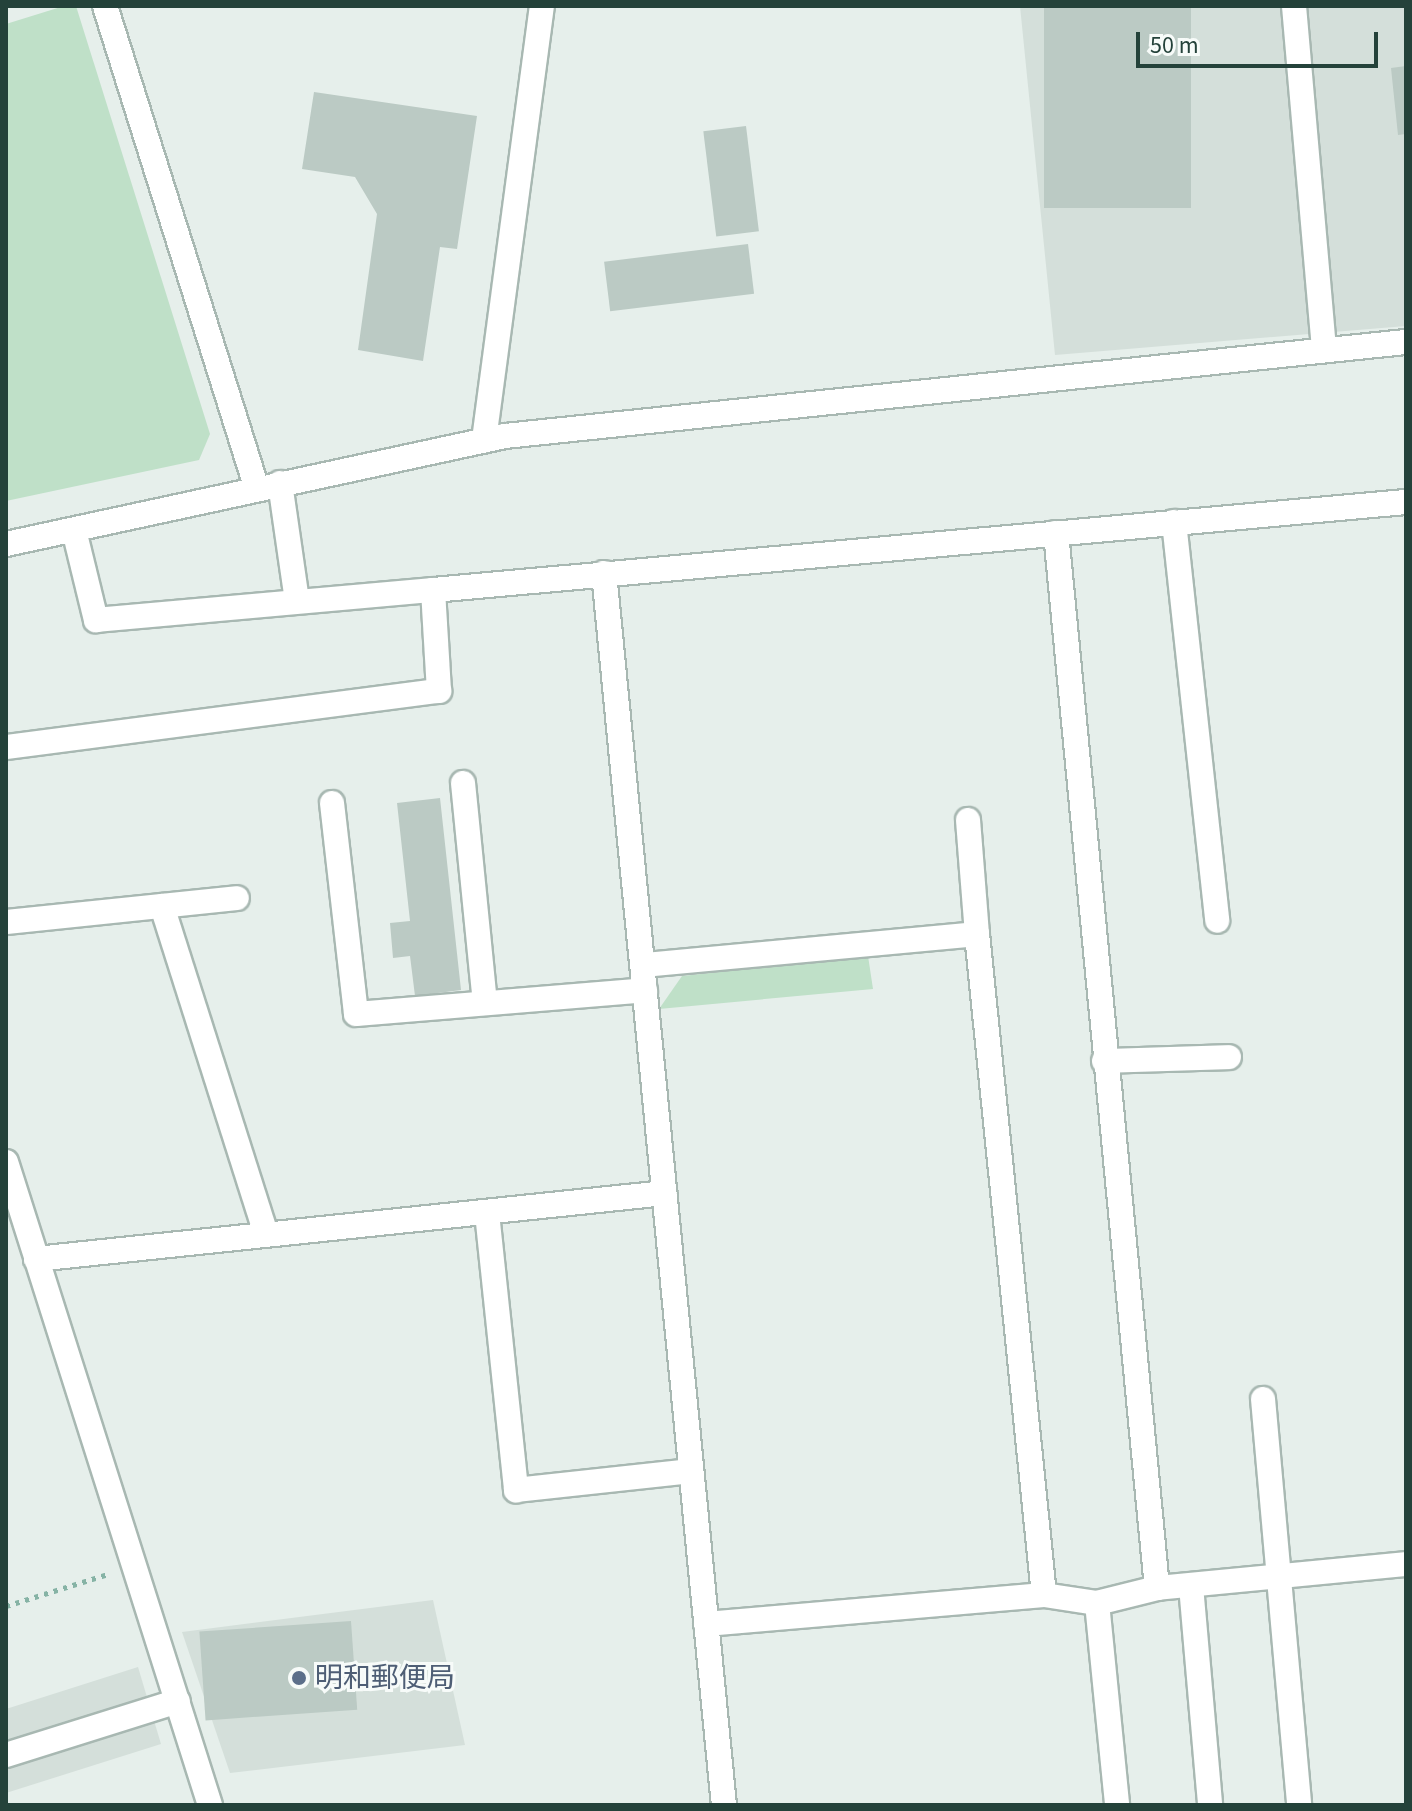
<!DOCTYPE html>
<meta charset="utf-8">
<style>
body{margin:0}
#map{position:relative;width:1412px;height:1811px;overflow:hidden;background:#e6efeb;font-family:"Source Sans 3","Noto Sans JP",sans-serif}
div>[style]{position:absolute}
.built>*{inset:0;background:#d4dfda}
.green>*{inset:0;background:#bfe0c8}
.building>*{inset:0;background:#bbcac4;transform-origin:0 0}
.path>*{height:5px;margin-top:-2.5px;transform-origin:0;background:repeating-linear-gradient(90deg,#86b3a5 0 4px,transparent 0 10px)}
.roads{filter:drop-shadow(2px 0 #a8b8b2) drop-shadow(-2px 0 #a8b8b2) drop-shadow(0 2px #a8b8b2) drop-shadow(0 -2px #a8b8b2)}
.minor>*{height:24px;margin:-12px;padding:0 12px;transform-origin:12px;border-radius:12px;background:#fff}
.dots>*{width:22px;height:22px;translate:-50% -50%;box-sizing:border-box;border:4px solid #f7fbf9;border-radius:50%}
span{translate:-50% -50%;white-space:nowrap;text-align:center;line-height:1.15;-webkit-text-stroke:6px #f7fbf9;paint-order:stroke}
.service-label{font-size:28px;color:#4e5e75}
.left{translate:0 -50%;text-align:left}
.frame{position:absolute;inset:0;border:8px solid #24423a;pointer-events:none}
.scale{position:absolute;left:1136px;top:32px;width:242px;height:36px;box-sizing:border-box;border:4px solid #24423a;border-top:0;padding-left:10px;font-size:24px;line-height:28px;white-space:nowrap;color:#24423a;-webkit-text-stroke:6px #f7fbf9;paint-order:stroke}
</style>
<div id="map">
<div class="built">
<div style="clip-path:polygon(1020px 6px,1406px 6px,1406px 326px,1055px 355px)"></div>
<div style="clip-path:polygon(433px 1600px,465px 1745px,230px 1773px,182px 1632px)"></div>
<div style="clip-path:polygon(138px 1667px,161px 1744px,6px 1793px,6px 1709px)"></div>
</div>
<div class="green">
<div style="clip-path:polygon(64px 6px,76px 6px,210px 434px,199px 460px,6px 501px,6px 24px)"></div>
<div style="clip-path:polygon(868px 956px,873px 989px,659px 1009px,682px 976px)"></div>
</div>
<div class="building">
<div style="left:1044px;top:6px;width:147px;height:202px"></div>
<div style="clip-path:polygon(1406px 66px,1406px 134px,1398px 135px,1391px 68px)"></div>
<div style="clip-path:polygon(314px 92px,477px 116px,457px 249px,440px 247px,423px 361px,358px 350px,377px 214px,355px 177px,302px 169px)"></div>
<div style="left:746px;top:126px;width:106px;height:43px;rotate:83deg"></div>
<div style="left:748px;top:244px;width:50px;height:145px;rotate:83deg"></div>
<div style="clip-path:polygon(440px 798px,461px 990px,415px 996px,410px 956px,393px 958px,390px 923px,410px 921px,397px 803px)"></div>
<div style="left:351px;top:1621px;width:89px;height:152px;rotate:86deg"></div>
</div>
<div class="path">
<div style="left:6px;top:1606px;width:107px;rotate:-17.4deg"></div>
</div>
<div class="roads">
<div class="minor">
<div style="left:105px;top:6px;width:506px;rotate:72.53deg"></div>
<div style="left:1294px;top:6px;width:345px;rotate:85deg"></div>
<div style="left:484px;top:440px;width:438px;rotate:-82.4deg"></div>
<div style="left:280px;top:483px;width:119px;rotate:81.8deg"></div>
<div style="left:1174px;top:522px;width:401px;rotate:83.8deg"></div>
<div style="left:74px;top:530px;width:93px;rotate:76.3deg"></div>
<div style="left:96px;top:620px;width:338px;rotate:-5.1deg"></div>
<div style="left:1056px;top:533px;width:1060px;rotate:84.53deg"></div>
<div style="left:6px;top:544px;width:511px;rotate:-12.21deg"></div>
<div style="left:505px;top:436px;width:906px;rotate:-5.96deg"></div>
<div style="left:604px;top:573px;width:1238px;rotate:84.44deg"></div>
<div style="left:6px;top:747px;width:437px;rotate:-7.4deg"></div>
<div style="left:439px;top:691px;width:101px;rotate:-93.4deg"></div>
<div style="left:433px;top:590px;width:977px;rotate:-5.17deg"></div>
<div style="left:463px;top:783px;width:221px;rotate:84.3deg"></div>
<div style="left:332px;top:803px;width:212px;rotate:83.5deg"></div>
<div style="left:356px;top:1014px;width:290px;rotate:-4.7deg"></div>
<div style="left:968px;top:820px;width:114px;rotate:85.5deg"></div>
<div style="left:162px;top:906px;width:344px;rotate:72.4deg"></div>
<div style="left:6px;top:922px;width:232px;rotate:-5.9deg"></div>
<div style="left:644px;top:965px;width:334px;rotate:-5.3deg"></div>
<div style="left:977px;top:934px;width:664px;rotate:84.21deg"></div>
<div style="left:1104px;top:1061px;width:125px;rotate:-1.8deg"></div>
<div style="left:6px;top:1162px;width:675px;rotate:72.4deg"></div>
<div style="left:487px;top:1213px;width:279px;rotate:84deg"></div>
<div style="left:516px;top:1490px;width:176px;rotate:-6.2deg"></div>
<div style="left:36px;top:1259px;width:632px;rotate:-5.99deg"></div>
<div style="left:1263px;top:1399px;width:408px;rotate:84.9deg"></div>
<div style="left:1191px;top:1586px;width:220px;rotate:85deg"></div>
<div style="left:1097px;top:1603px;width:203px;rotate:84.3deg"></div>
<div style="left:706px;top:1624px;width:339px;rotate:-4.9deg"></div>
<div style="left:1044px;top:1595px;width:54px;rotate:8.6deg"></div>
<div style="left:1097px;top:1603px;width:62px;rotate:-14deg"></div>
<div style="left:1157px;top:1588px;width:250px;rotate:-5.5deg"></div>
<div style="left:6px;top:1755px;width:180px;rotate:-17.4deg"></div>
</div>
</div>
<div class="dots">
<div style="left:299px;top:1678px;background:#5c6f8a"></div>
</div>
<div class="service-label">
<span class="left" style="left:315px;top:1678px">明和郵便局</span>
</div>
<div class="frame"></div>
<div class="scale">50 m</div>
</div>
